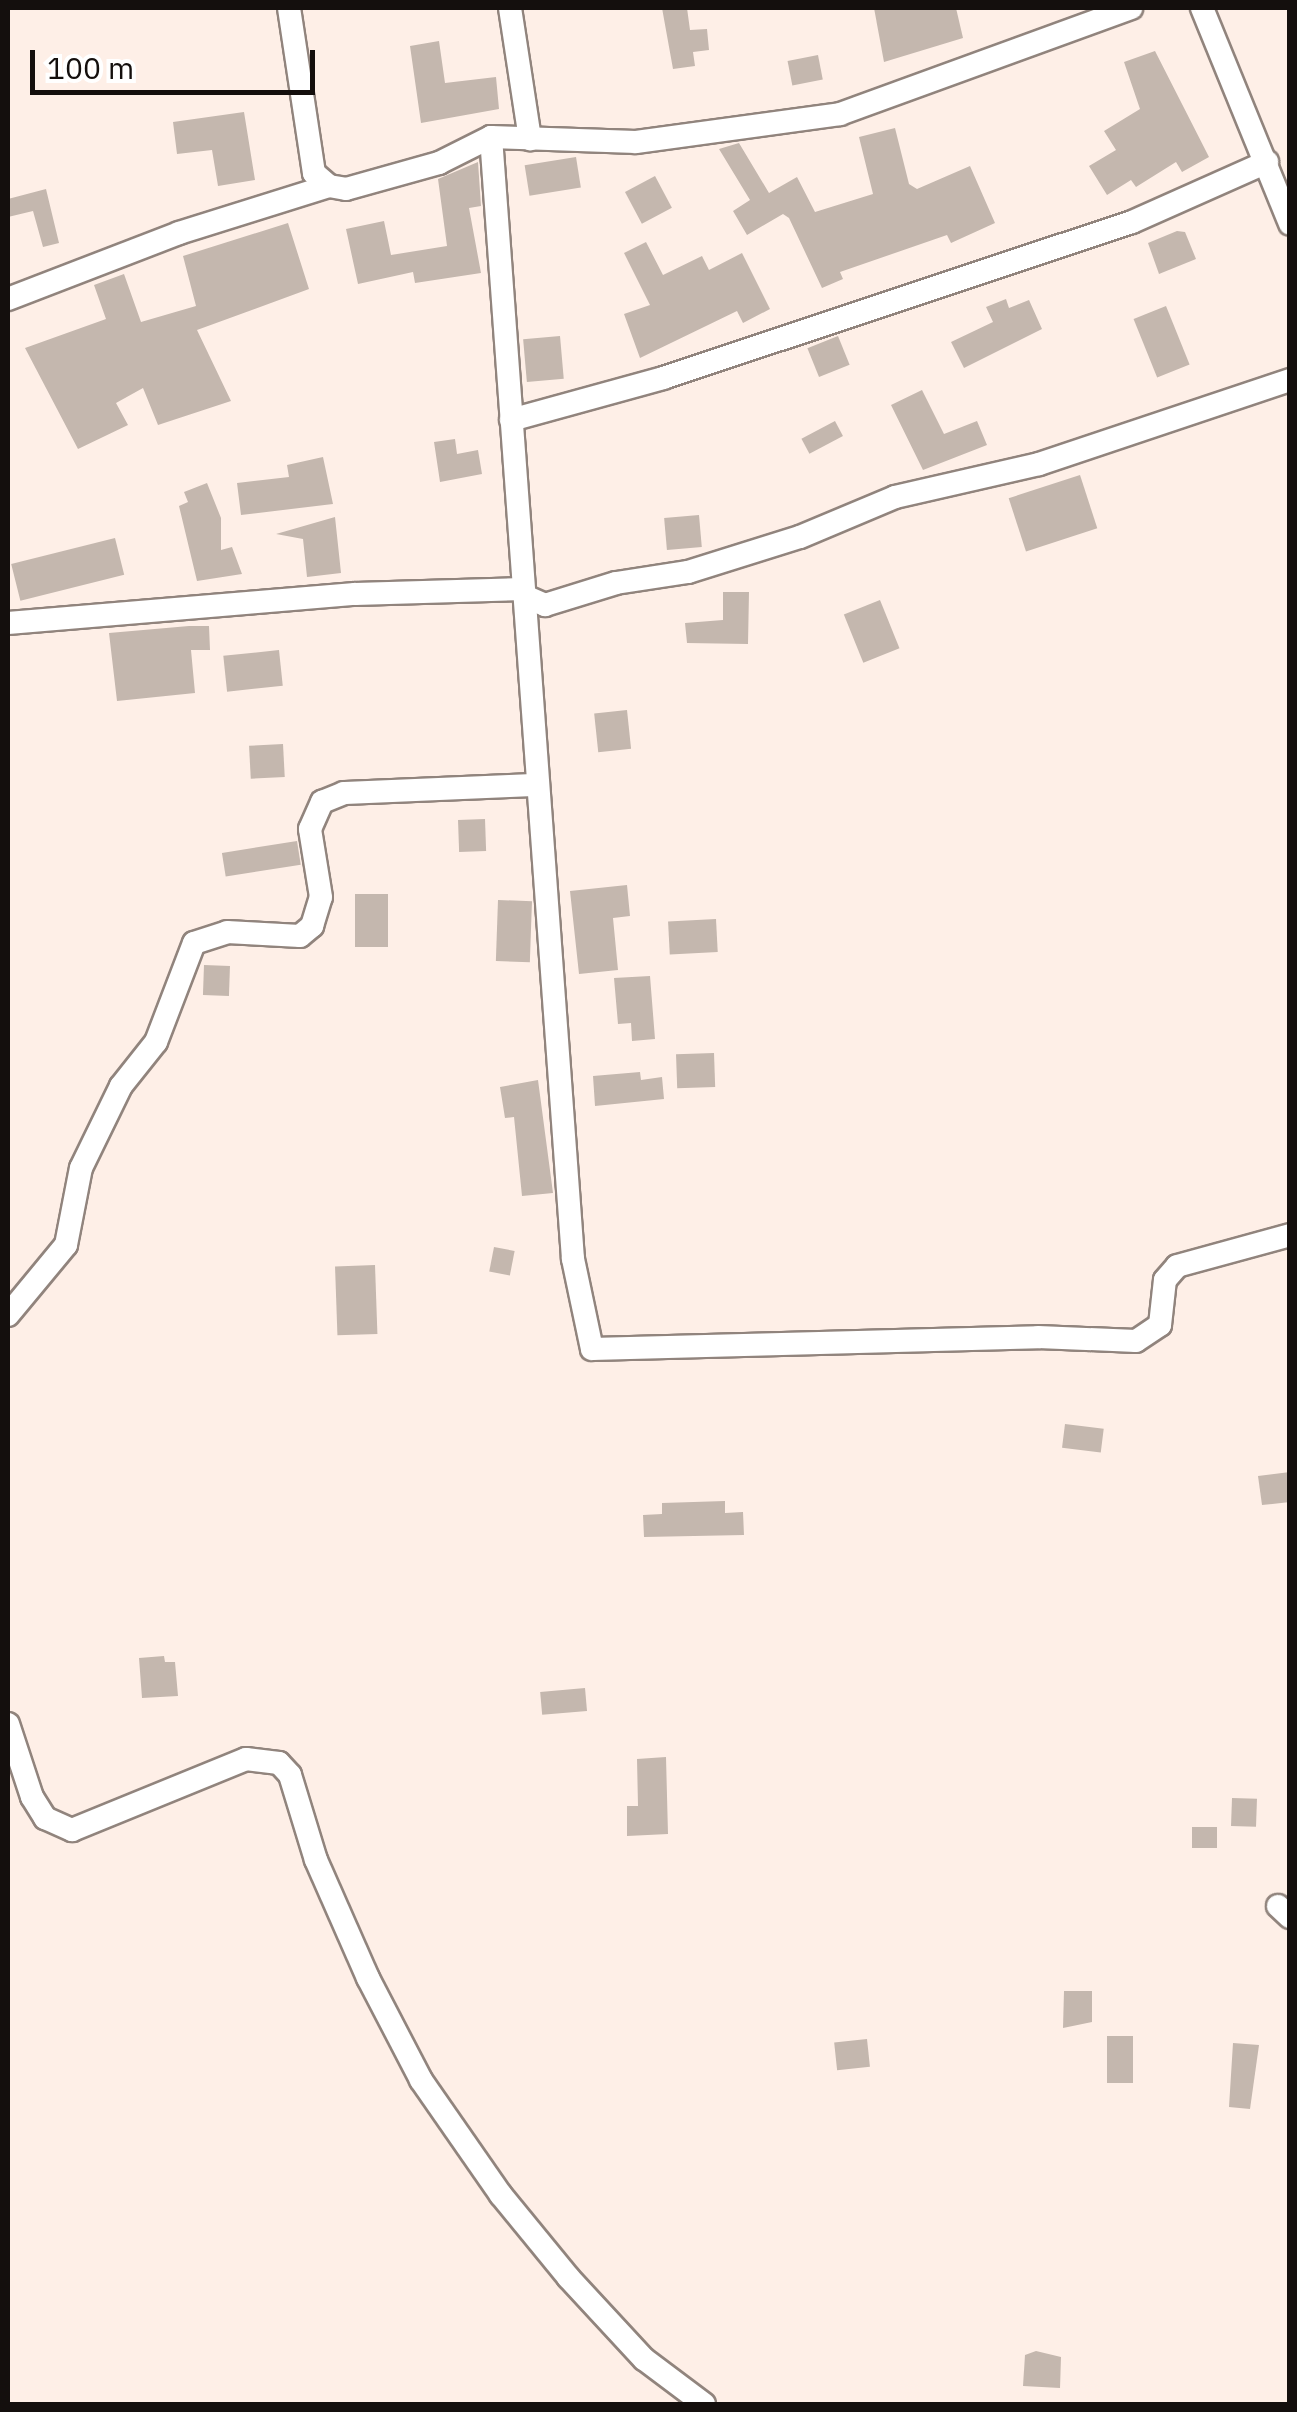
<!DOCTYPE html>
<style>
body{margin:0}
#map{position:relative;width:1297px;height:2412px;overflow:hidden;background:#feefe7;font-family:"IBM Plex Sans",sans-serif}
div>[style]{position:absolute}
.building>*{inset:0;background:#c4b7ae;transform-origin:0 0}
.roads{filter:drop-shadow(2px 0 #91847d) drop-shadow(-2px 0 #91847d) drop-shadow(0 2px #91847d) drop-shadow(0 -2px #91847d)}
.minor>*{height:22px;margin:-11px;padding:0 11px;transform-origin:11px;border-radius:11px;background:#fff}
span{translate:-50% -50%;white-space:nowrap;text-align:center;line-height:1.15;-webkit-text-stroke:9px #fff;paint-order:stroke}
.frame{position:absolute;inset:0;border:10px solid #140f0d;pointer-events:none}
.scale{position:absolute;left:30px;top:50px;width:285px;height:45px;box-sizing:border-box;border:5px solid #140f0d;border-top:0;padding-left:12px;font-size:30px;line-height:35px;white-space:nowrap;color:#140f0d;-webkit-text-stroke:8px #fff;paint-order:stroke}
</style>
<div id="map">
<div class="building">
<div style="clip-path:polygon(662px 8px,687px 8px,690px 30px,707px 29px,709px 50px,693px 52px,695px 66px,673px 69px)"></div>
<div style="clip-path:polygon(874px 8px,956px 8px,963px 38px,884px 62px)"></div>
<div style="clip-path:polygon(439px 41px,445px 83px,496px 77px,499px 109px,421px 123px,410px 46px)"></div>
<div style="clip-path:polygon(1155px 51px,1209px 157px,1182px 172px,1176px 162px,1136px 187px,1131px 180px,1107px 195px,1089px 166px,1116px 150px,1104px 131px,1140px 109px,1124px 62px)"></div>
<div style="left:818px;top:55px;width:25px;height:31px;rotate:79deg"></div>
<div style="clip-path:polygon(244px 112px,255px 180px,218px 186px,212px 150px,177px 154px,173px 122px)"></div>
<div style="clip-path:polygon(895px 128px,909px 184px,917px 189px,970px 166px,995px 223px,951px 243px,947px 235px,840px 272px,843px 279px,822px 288px,789px 218px,783px 214px,747px 235px,733px 211px,750px 200px,719px 149px,739px 143px,769px 193px,797px 177px,815px 212px,873px 194px,859px 137px)"></div>
<div style="left:576px;top:157px;width:31px;height:52px;rotate:81deg"></div>
<div style="clip-path:polygon(478px 162px,481px 206px,469px 208px,481px 273px,415px 283px,413px 272px,358px 284px,346px 229px,384px 221px,391px 255px,447px 246px,438px 179px)"></div>
<div style="left:655px;top:176px;width:36px;height:34px;rotate:62deg"></div>
<div style="clip-path:polygon(46px 189px,59px 243px,43px 247px,33px 211px,8px 217px,8px 199px)"></div>
<div style="clip-path:polygon(288px 223px,309px 289px,197px 330px,231px 401px,158px 425px,143px 388px,116px 403px,128px 425px,78px 449px,25px 348px,106px 319px,94px 285px,124px 274px,141px 322px,196px 306px,183px 256px)"></div>
<div style="clip-path:polygon(1177px 231px,1185px 232px,1196px 259px,1159px 274px,1148px 243px)"></div>
<div style="clip-path:polygon(646px 242px,663px 275px,702px 256px,709px 270px,742px 253px,770px 309px,743px 323px,737px 311px,640px 358px,624px 314px,650px 305px,624px 253px)"></div>
<div style="clip-path:polygon(1006px 299px,1009px 308px,1029px 300px,1042px 329px,964px 368px,951px 342px,993px 322px,986px 307px)"></div>
<div style="left:1166px;top:306px;width:63px;height:35px;rotate:68deg"></div>
<div style="left:560px;top:336px;width:43px;height:37px;rotate:85deg"></div>
<div style="left:838px;top:336px;width:31px;height:33px;rotate:68deg"></div>
<div style="clip-path:polygon(922px 390px,944px 434px,977px 421px,987px 445px,923px 470px,891px 405px)"></div>
<div style="left:835px;top:421px;width:17px;height:38px;rotate:62deg"></div>
<div style="clip-path:polygon(455px 439px,457px 454px,478px 450px,482px 474px,440px 482px,434px 442px)"></div>
<div style="clip-path:polygon(323px 457px,333px 504px,241px 515px,237px 483px,289px 477px,287px 465px)"></div>
<div style="left:1080px;top:475px;width:56px;height:75px;rotate:72deg"></div>
<div style="clip-path:polygon(207px 483px,221px 518px,221px 550px,232px 547px,242px 574px,197px 581px,179px 506px,188px 502px,184px 492px)"></div>
<div style="left:699px;top:515px;width:32px;height:35px;rotate:85deg"></div>
<div style="clip-path:polygon(335px 517px,341px 573px,307px 577px,303px 539px,276px 534px)"></div>
<div style="left:115px;top:538px;width:38px;height:107px;rotate:76deg"></div>
<div style="clip-path:polygon(723px 592px,749px 592px,748px 644px,687px 643px,685px 623px,723px 620px)"></div>
<div style="left:880px;top:600px;width:52px;height:39px;rotate:68deg"></div>
<div style="clip-path:polygon(189px 626px,209px 626px,210px 650px,191px 650px,195px 693px,117px 701px,109px 633px)"></div>
<div style="left:279px;top:650px;width:36px;height:56px;rotate:84deg"></div>
<div style="left:627px;top:710px;width:39px;height:33px;rotate:84deg"></div>
<div style="left:283px;top:744px;width:33px;height:34px;rotate:87deg"></div>
<div style="left:485px;top:819px;width:32px;height:27px;rotate:88deg"></div>
<div style="left:297px;top:841px;width:24px;height:76px;rotate:81deg"></div>
<div style="clip-path:polygon(627px 885px,630px 916px,613px 918px,618px 970px,579px 974px,570px 891px)"></div>
<div style="left:355px;top:894px;width:33px;height:53px"></div>
<div style="left:498px;top:900px;width:34px;height:61px;rotate:2deg"></div>
<div style="left:716px;top:919px;width:33px;height:48px;rotate:87deg"></div>
<div style="left:204px;top:965px;width:26px;height:30px;rotate:2deg"></div>
<div style="clip-path:polygon(650px 976px,655px 1039px,632px 1041px,631px 1023px,618px 1024px,614px 978px)"></div>
<div style="left:714px;top:1053px;width:34px;height:38px;rotate:88deg"></div>
<div style="clip-path:polygon(640px 1072px,641px 1080px,662px 1077px,664px 1099px,595px 1106px,593px 1076px)"></div>
<div style="clip-path:polygon(538px 1080px,553px 1193px,522px 1196px,514px 1117px,505px 1118px,500px 1087px)"></div>
<div style="left:494px;top:1247px;width:21px;height:25px;rotate:11deg"></div>
<div style="left:375px;top:1265px;width:69px;height:40px;rotate:88deg"></div>
<div style="left:1065px;top:1424px;width:39px;height:24px;rotate:7deg"></div>
<div style="clip-path:polygon(1290px 1472px,1290px 1502px,1262px 1505px,1258px 1476px)"></div>
<div style="clip-path:polygon(725px 1501px,725px 1513px,743px 1512px,744px 1535px,644px 1537px,643px 1515px,662px 1514px,662px 1503px)"></div>
<div style="clip-path:polygon(164px 1656px,165px 1662px,175px 1662px,178px 1696px,142px 1698px,139px 1658px)"></div>
<div style="left:585px;top:1688px;width:23px;height:45px;rotate:85deg"></div>
<div style="clip-path:polygon(666px 1757px,668px 1834px,627px 1836px,627px 1806px,638px 1806px,637px 1759px)"></div>
<div style="left:1232px;top:1798px;width:25px;height:28px;rotate:2deg"></div>
<div style="left:1192px;top:1827px;width:25px;height:21px"></div>
<div style="clip-path:polygon(1064px 1991px,1092px 1991px,1092px 2022px,1063px 2028px)"></div>
<div style="left:1107px;top:2036px;width:26px;height:47px"></div>
<div style="left:867px;top:2039px;width:28px;height:33px;rotate:84deg"></div>
<div style="clip-path:polygon(1233px 2043px,1259px 2045px,1250px 2109px,1229px 2107px)"></div>
<div style="clip-path:polygon(1036px 2351px,1061px 2357px,1060px 2388px,1023px 2386px,1025px 2355px)"></div>
</div>
<div class="roads">
<div class="minor">
<div style="left:289px;top:8px;width:167px;rotate:81.4deg"></div>
<div style="left:314px;top:173px;width:20px;rotate:41deg"></div>
<div style="left:329px;top:186px;width:17px;rotate:10deg"></div>
<div style="left:346px;top:189px;width:97px;rotate:-15.6deg"></div>
<div style="left:439px;top:163px;width:58px;rotate:-26.6deg"></div>
<div style="left:491px;top:137px;width:145px;rotate:2deg"></div>
<div style="left:636px;top:142px;width:206px;rotate:-7.8deg"></div>
<div style="left:840px;top:114px;width:310px;rotate:-20deg"></div>
<div style="left:510px;top:8px;width:133px;rotate:81.3deg"></div>
<div style="left:1202px;top:8px;width:233px;rotate:67.8deg"></div>
<div style="left:491px;top:137px;width:1125px;rotate:85.82deg"></div>
<div style="left:573px;top:1259px;width:92px;rotate:78.1deg"></div>
<div style="left:592px;top:1349px;width:446px;rotate:-1.5deg"></div>
<div style="left:1038px;top:1337px;width:98px;rotate:2.3deg"></div>
<div style="left:1136px;top:1341px;width:29px;rotate:-34deg"></div>
<div style="left:1160px;top:1325px;width:45px;rotate:-83.7deg"></div>
<div style="left:1165px;top:1280px;width:18px;rotate:-49deg"></div>
<div style="left:1177px;top:1266px;width:117px;rotate:-15.3deg"></div>
<div style="left:8px;top:299px;width:183px;rotate:-21.1deg"></div>
<div style="left:179px;top:233px;width:157px;rotate:-17.4deg"></div>
<div style="left:511px;top:420px;width:158px;rotate:-15.4deg"></div>
<div style="left:663px;top:378px;width:494px;rotate:-18.4deg"></div>
<div style="left:1132px;top:222px;width:148px;rotate:-24deg"></div>
<div style="left:527px;top:597px;width:20px;rotate:24deg"></div>
<div style="left:545px;top:605px;width:74px;rotate:-17.2deg"></div>
<div style="left:616px;top:583px;width:73px;rotate:-8.7deg"></div>
<div style="left:688px;top:572px;width:117px;rotate:-17.4deg"></div>
<div style="left:800px;top:537px;width:103px;rotate:-22.8deg"></div>
<div style="left:895px;top:497px;width:148px;rotate:-12.9deg"></div>
<div style="left:1039px;top:464px;width:265px;rotate:-18.5deg"></div>
<div style="left:8px;top:623px;width:348px;rotate:-4.8deg"></div>
<div style="left:355px;top:594px;width:168px;rotate:-1.7deg"></div>
<div style="left:8px;top:1315px;width:91px;rotate:-50.4deg"></div>
<div style="left:66px;top:1245px;width:78px;rotate:-79deg"></div>
<div style="left:81px;top:1168px;width:91px;rotate:-64deg"></div>
<div style="left:121px;top:1086px;width:56px;rotate:-51.5deg"></div>
<div style="left:156px;top:1042px;width:106px;rotate:-69deg"></div>
<div style="left:194px;top:943px;width:35px;rotate:-18deg"></div>
<div style="left:227px;top:932px;width:73px;rotate:3.1deg"></div>
<div style="left:300px;top:936px;width:16px;rotate:-40deg"></div>
<div style="left:312px;top:926px;width:30px;rotate:-73deg"></div>
<div style="left:321px;top:897px;width:69px;rotate:-99.2deg"></div>
<div style="left:310px;top:829px;width:30px;rotate:-66deg"></div>
<div style="left:322px;top:802px;width:24px;rotate:-22deg"></div>
<div style="left:344px;top:793px;width:190px;rotate:-2.4deg"></div>
<div style="left:8px;top:1724px;width:77px;rotate:71.8deg"></div>
<div style="left:32px;top:1797px;width:25px;rotate:58deg"></div>
<div style="left:45px;top:1818px;width:30px;rotate:24deg"></div>
<div style="left:72px;top:1830px;width:188px;rotate:-22.2deg"></div>
<div style="left:246px;top:1759px;width:33px;rotate:7deg"></div>
<div style="left:279px;top:1763px;width:16px;rotate:47deg"></div>
<div style="left:290px;top:1775px;width:89px;rotate:73deg"></div>
<div style="left:316px;top:1860px;width:129px;rotate:66.2deg"></div>
<div style="left:368px;top:1978px;width:115px;rotate:62.5deg"></div>
<div style="left:421px;top:2080px;width:140px;rotate:55.2deg"></div>
<div style="left:501px;top:2195px;width:106px;rotate:50.7deg"></div>
<div style="left:568px;top:2277px;width:112px;rotate:47.2deg"></div>
<div style="left:644px;top:2359px;width:75px;rotate:36.9deg"></div>
<div style="left:1278px;top:1906px;width:16px;rotate:43deg"></div>
</div>
</div>
<div class="frame"></div>
<div class="scale">100 m</div>
</div>
